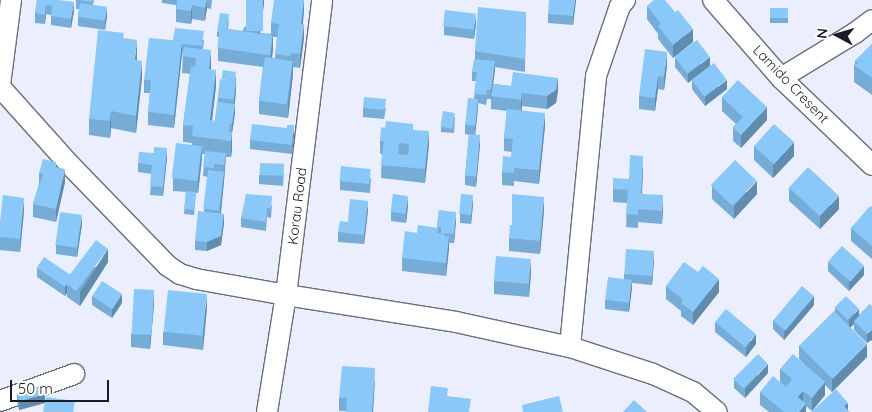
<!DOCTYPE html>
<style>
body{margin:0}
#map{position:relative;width:872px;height:412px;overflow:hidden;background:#eaeefd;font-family:Quicksand,sans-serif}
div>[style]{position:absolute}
.roads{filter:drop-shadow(1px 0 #696e7d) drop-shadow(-1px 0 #696e7d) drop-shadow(0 1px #696e7d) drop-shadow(0 -1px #696e7d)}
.minor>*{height:20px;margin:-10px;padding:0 10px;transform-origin:10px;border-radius:10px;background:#fff}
.wall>*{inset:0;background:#77acd6;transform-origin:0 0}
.shaded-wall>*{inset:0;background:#618cae}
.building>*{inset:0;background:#8ac8f9;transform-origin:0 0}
span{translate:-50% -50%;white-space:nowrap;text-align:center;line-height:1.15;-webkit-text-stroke:4px #fff;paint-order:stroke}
.street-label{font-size:14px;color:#1a1c22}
.north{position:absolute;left:812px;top:10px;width:50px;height:50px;-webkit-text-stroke:4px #fff;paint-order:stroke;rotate:276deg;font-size:14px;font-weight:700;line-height:20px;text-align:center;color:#1a1c22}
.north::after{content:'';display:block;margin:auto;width:18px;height:22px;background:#1a1c22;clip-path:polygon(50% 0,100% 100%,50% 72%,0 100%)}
.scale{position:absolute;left:10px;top:380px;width:99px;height:22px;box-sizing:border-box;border:2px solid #1a1c22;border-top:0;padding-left:6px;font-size:15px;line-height:18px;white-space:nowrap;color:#1a1c22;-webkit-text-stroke:4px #fff;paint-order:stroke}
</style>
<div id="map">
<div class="roads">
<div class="minor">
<div style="left:713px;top:0;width:103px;rotate:48.9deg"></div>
<div style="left:781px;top:78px;width:126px;rotate:43.7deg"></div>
<div style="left:781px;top:78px;width:87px;rotate:-31.3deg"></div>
<div style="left:855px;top:33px;width:21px;rotate:-37deg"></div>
<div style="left:0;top:85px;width:86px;rotate:-82.6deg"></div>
<div style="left:0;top:87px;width:105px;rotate:48.1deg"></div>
<div style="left:70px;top:165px;width:141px;rotate:45.9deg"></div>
<div style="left:168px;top:266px;width:14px;rotate:34deg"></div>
<div style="left:180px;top:274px;width:17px;rotate:17deg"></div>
<div style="left:196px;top:279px;width:91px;rotate:10.1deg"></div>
<div style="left:286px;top:295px;width:172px;rotate:9deg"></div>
<div style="left:456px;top:322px;width:117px;rotate:12.4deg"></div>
<div style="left:570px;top:347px;width:87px;rotate:18deg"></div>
<div style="left:653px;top:374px;width:44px;rotate:24.2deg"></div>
<div style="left:693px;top:392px;width:31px;rotate:40deg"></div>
<div style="left:570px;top:347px;width:272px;rotate:-84.5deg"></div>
<div style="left:596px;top:76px;width:74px;rotate:-71.1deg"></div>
<div style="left:620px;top:6px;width:8px;rotate:-50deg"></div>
<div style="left:0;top:401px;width:79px;rotate:-20deg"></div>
<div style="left:267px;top:412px;width:119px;rotate:-80.8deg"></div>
<div style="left:286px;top:295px;width:297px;rotate:-83deg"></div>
</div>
</div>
<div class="wall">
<div style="clip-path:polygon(37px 0,74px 11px,71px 28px,51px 25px,51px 15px,46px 14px,45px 24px,35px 23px,35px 13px)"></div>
<div style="clip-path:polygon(76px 0,94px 0,93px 5px,107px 16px,105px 30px,78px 26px,78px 17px,79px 9px,76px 9px)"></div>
<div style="clip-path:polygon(162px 0,212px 0,211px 9px,207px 8px,205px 21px,192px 19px,191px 24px,176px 22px,176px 5px,162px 3px)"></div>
<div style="clip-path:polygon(evenodd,264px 0,260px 33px,271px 34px,271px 23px,304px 0,304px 10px,303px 24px,304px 38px,300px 68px,293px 67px,293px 74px,288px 118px,259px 114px,259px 101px,263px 67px,218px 61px,218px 48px,219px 37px,217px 37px,217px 32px,229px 19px,228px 29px,242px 31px,264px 0,273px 37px,277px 37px,275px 58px,272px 58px,273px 48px,273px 37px)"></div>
<div style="clip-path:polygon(576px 0,573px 25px,548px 23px,548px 14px)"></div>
<div style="clip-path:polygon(647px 6px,693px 42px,673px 58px,658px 39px,658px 34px,647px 19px)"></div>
<div style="left:770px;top:8px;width:18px;height:15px"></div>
<div style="clip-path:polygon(526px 12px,525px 72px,495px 67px,493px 84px,558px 91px,556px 103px,547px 109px,522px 106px,522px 111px,545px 126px,539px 184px,514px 181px,514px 186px,502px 185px,502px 172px,511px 157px,512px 152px,504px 151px,504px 138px,507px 111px,491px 109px,491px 97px,491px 99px,487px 99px,486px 105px,478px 103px,475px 134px,480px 144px,476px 187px,465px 185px,465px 176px,469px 135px,465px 134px,465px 125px,474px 99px,476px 81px,472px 81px,472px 72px,475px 59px,475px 51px)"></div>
<div style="clip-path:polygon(476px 23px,474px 39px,444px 35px,444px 26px)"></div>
<div style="clip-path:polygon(124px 38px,137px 56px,137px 60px,142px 77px,136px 133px,111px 128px,110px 138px,89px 135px,89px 119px)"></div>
<div style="clip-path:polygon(173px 40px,204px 40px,203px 49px,211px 69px,216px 86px,212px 121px,215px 121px,218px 98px,236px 76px,236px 90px,235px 104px,235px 113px,232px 133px,232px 150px,231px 157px,226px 157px,224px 181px,221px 213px,224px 223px,221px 245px,207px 251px,195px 250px,195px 241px,204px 211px,208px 177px,203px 176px,205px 154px,202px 154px,198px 193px,196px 193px,194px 215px,184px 214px,186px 192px,173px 191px,173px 178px,192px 145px,192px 143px,183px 142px,183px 125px,190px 74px,182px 73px,183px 53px,182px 53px,174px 128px,148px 125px,148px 112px,150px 93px,144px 93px,144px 80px)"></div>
<div style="clip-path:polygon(872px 44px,872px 95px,854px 82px,854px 65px,855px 64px,855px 61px)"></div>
<div style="clip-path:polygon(675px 58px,710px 66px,688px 83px,675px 67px)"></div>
<div style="clip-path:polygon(667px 65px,664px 90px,658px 89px,655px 111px,639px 109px,639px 96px)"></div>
<div style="clip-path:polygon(692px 80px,727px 89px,705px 106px,692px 89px)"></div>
<div style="clip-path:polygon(722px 97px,767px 120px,741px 148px,733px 141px,733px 127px,736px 124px,722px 111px)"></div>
<div style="clip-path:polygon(363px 108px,386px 108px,384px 119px,363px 117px)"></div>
<div style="clip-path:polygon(455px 117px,454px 133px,441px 132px,441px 127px)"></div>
<div style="clip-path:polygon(287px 128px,294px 135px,292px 154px,250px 149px,250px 140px)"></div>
<div style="clip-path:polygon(413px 130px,429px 144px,425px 183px,381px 178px,382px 154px,380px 154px,380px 141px)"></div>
<div style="clip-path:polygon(754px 146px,794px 156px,773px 178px,754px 160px)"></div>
<div style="clip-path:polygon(167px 157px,163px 196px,150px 195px,152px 174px,138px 172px,138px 163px)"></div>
<div style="clip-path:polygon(56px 167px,65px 182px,56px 222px,33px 217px,33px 204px,39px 184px,39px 173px)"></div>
<div style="clip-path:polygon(643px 169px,642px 194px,663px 208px,662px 224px,638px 222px,638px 228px,626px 227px,627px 203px,613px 202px,613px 189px)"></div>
<div style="clip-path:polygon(284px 173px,283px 186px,259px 184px,259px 175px)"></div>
<div style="clip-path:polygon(371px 178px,370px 193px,340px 190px,340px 181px)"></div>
<div style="clip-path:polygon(712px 186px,757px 194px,734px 219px,712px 199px)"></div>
<div style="clip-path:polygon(789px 188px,839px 209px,820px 229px,789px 201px)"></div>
<div style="clip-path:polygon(473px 204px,471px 224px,460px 223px,460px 214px)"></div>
<div style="clip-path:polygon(272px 205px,271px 218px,267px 217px,266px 231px,241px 227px,241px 218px)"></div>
<div style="clip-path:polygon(408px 205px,406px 223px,391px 221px,391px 212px)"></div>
<div style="clip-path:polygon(872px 207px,872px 259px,851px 241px,851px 228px)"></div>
<div style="clip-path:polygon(368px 210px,364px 244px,338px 242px,338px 232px,348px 222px)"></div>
<div style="clip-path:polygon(439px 210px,456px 221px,454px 243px,449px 243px,446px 276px,402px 271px,402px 258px,417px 233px,437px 228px)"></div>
<div style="clip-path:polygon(544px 210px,540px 254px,509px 251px,509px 238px,512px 225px)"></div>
<div style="clip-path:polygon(24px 211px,20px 252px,0 250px,0 222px)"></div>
<div style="clip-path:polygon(82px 224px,77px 257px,56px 254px,56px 245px)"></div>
<div style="clip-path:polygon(654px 260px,652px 285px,632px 283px,629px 312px,605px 309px,605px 300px,624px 279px,624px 274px)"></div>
<div style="clip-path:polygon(108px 262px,80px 306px,67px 297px,67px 293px,65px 296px,37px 277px,37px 268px,72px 276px)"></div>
<div style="clip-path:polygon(828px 262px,864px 275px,849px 291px,828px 271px)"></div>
<div style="clip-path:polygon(531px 272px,529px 297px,494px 294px,494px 281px)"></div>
<div style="clip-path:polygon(666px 286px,719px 292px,693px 325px,681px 316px,681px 311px,666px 299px)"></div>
<div style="clip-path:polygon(92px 296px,122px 303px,112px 318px,92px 305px)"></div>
<div style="clip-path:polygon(154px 304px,150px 349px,131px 347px,131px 334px)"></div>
<div style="clip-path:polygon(870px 304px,867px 343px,854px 330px,854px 324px,850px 327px,867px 357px,832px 392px,825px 385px,825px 395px,812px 411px,806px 406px,806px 412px,769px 412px,760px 405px,760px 392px,780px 382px,780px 369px,804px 364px,799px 359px,799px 346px,835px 312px,835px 307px,859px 315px)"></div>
<div style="clip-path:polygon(814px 305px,784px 340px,773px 329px,773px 320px)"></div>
<div style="clip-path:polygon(207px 307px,203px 350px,163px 345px,163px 332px)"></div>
<div style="clip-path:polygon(715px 322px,756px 344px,746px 357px,715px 332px)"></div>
<div style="clip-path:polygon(768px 373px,745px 398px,734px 388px,734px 379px)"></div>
<div style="clip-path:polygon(375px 381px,373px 412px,339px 411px,339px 398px)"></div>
<div style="clip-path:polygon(17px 392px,45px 401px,45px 403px,19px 410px,17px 401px)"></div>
</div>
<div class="shaded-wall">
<div style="clip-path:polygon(207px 0,207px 8px,205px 21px,205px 8px)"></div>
<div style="clip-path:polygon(263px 0,264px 0,264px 4px,259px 42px,259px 33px)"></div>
<div style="clip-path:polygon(304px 0,304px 10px,301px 37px,301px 24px)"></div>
<div style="clip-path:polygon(575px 0,576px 0,573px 25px,573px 16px)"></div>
<div style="clip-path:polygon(74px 2px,74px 11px,71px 28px,71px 19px)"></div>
<div style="clip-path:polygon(46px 5px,46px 14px,45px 24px,45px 15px)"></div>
<div style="clip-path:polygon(192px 5px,192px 19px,191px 24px,191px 11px)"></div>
<div style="clip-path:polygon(107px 7px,107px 16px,105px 30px,105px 21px)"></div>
<div style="clip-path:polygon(476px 14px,476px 23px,474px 39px,474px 30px)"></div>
<div style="clip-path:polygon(304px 24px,304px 38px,300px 68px,300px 54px)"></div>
<div style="clip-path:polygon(693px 29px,693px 42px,673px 58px,673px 45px)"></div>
<div style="clip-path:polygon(273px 35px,273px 48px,271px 68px,271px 55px)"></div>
<div style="clip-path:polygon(137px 40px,137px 56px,135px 77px,135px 60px)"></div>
<div style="clip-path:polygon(182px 41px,182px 54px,174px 128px,174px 115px)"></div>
<div style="clip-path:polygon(211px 50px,211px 67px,209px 85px,209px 69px)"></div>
<div style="clip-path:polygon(667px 52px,667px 65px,664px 90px,664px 77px)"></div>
<div style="clip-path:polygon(710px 57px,710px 66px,688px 83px,688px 74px)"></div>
<div style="clip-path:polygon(142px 61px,142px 77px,136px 133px,136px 116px)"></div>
<div style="clip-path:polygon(293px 61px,293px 74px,288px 118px,288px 105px)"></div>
<div style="clip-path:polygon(495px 61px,495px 70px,491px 99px,491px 90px)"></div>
<div style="clip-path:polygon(216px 70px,216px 86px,210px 137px,210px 120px)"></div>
<div style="clip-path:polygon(658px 76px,658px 89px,655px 111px,655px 98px)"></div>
<div style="clip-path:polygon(558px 78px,558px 91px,556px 103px,547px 109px,547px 96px)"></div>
<div style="clip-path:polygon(727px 80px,727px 89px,705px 106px,705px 97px)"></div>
<div style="clip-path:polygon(236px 81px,236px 90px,234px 109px,234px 100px)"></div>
<div style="clip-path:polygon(522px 93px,522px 106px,521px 113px,521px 100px)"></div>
<div style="clip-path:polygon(478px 99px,478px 108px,475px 136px,475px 127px)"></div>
<div style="clip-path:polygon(235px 104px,235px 113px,232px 133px,232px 124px)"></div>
<div style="clip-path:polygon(767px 107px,767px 120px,741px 148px,741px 135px)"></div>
<div style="clip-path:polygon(111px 111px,111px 128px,110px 138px,110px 121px)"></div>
<div style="clip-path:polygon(545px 113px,545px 126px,539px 184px,539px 170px)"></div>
<div style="clip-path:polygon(294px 125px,294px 135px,292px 154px,292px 145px)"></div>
<div style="clip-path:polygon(429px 131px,429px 144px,425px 183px,425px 169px)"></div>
<div style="clip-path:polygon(232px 133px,232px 150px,231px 157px,231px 141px)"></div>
<div style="clip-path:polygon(480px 135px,480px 144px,476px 187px,476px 178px)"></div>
<div style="clip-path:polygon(794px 142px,794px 156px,773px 178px,773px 165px)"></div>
<div style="clip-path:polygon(202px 146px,202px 159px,198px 193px,198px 180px)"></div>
<div style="clip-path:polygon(167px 148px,167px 157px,163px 196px,163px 187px)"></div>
<div style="clip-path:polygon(226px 153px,224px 181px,220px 220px,220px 211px)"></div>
<div style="clip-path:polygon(643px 156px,643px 169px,641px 207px,641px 194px)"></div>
<div style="clip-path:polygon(65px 169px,65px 182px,56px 222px,56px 209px)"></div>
<div style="clip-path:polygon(757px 181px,757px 194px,734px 219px,734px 206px)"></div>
<div style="clip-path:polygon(473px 195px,473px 204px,471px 224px,471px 215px)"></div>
<div style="clip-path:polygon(663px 195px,663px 208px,662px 224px,662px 211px)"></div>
<div style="clip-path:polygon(408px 196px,408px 205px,406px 223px,406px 214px)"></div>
<div style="clip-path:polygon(839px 196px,839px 209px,820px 229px,820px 216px)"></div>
<div style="clip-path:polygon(544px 197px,544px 210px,540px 254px,540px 241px)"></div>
<div style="clip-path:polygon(24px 198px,24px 211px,20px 252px,20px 239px)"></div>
<div style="clip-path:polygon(368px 201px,368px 210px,364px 244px,364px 235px)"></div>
<div style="clip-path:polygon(456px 212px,456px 221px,454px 243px,454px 234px)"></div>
<div style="clip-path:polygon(224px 214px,224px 223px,221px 245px,207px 251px,207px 242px)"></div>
<div style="clip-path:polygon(82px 215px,82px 224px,77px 257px,77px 248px)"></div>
<div style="clip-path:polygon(449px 236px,449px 250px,446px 276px,446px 263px)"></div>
<div style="clip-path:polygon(108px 249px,108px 262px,80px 306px,80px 292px)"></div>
<div style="clip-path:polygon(654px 251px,654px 260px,652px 285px,652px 276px)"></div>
<div style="clip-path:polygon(531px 259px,531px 272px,529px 297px,529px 283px)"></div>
<div style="clip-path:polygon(864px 266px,864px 275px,849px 291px,849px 282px)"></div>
<div style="clip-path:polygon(719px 279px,719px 292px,693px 325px,693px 312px)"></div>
<div style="clip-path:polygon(632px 280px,632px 289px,629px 312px,629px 303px)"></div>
<div style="clip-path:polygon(67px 284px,67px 293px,65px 296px,65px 287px)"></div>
<div style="clip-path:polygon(154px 290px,154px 304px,150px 349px,150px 336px)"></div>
<div style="clip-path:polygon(122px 294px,122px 303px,112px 318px,112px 309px)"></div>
<div style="clip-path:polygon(207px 294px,207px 307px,203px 350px,203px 337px)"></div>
<div style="clip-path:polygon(814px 296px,814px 305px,784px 340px,784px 331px)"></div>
<div style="clip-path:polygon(859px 309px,859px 318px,854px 321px,854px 324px,849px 329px,849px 320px)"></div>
<div style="clip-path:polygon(872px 330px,872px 340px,867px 343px,867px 334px)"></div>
<div style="clip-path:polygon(756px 334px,756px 344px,746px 357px,746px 348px)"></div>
<div style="clip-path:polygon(867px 344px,867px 357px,832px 392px,832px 379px)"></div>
<div style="clip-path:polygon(768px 364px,768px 373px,745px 398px,745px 389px)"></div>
<div style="clip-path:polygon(375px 368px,373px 412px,372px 412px)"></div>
<div style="clip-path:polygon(825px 382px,825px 395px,812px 411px,812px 398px)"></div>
<div style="clip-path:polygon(803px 391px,803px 404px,798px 397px)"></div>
<div style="clip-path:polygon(45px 394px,45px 403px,19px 410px,19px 401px)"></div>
<div style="clip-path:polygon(848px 403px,848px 412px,844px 406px)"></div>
<div style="clip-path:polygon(806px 404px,806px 412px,799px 412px)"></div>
</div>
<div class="building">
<div style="clip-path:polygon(37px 0,58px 0,74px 2px,71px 19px,51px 16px,52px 6px,46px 5px,45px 15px,35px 13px)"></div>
<div style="clip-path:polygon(78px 0,93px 0,92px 2px)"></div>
<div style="clip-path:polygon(177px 0,207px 0,205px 8px,192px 5px,191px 11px,176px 9px)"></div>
<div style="left:246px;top:0;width:17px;height:31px"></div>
<div style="clip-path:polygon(274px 0,304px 0,301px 24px,304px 24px,300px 54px,291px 53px,290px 56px,275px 54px,279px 24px,271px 23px)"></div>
<div style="clip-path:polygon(549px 0,575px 0,573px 16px,548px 14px)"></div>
<div style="clip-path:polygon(654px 0,665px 0,675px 12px,678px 10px,693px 29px,673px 45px,658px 26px,661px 24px,647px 6px)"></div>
<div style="left:80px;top:3px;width:27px;height:14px;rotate:8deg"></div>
<div style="clip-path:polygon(478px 7px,526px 12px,525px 59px,475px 51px)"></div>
<div style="left:770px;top:8px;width:18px;height:10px"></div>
<div style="left:445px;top:10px;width:31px;height:16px;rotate:7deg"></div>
<div style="clip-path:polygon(220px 13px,229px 14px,227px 29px,220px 28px,220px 33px,217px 32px)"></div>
<div style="clip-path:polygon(175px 28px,204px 31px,202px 46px,181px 44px,182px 41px,173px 40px)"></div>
<div style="left:220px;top:28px;width:53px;height:20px;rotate:8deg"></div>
<div style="clip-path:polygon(98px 30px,124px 33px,123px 38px,137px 40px,135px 60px,142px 61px,136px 116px,111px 111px,110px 121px,89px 119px)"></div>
<div style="clip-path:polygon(149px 38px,182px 41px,174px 115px,148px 112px,151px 80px,144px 80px)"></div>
<div style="left:697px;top:40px;width:21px;height:28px;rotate:53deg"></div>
<div style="clip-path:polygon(872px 44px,872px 57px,858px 63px,855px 61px)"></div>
<div style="clip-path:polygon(184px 47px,211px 50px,209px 69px,216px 70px,210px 120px,230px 123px,229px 132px,232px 133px,231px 141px,192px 136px,193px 126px,183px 125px,191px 66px,195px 67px,196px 58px,182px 56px)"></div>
<div style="clip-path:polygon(645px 49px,667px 52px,664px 77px,658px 76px,655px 98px,639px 96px)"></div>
<div style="left:265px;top:57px;width:28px;height:44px;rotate:8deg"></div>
<div style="clip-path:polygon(872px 57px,872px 78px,854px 65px)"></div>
<div style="clip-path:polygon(474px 59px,495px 61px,491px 90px,487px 90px,486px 95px,474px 94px,477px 72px,472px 72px)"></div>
<div style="left:714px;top:63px;width:21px;height:28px;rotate:53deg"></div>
<div style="left:223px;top:70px;width:13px;height:9px;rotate:9deg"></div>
<div style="clip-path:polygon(513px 72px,558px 78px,556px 90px,547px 96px,522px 93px,521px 100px,491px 96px,493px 84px,511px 86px)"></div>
<div style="left:220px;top:79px;width:16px;height:19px;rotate:7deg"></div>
<div style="clip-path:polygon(738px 80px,767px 107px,741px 135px,733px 127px,743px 117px,722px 97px)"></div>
<div style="left:364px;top:97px;width:22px;height:11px;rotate:5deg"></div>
<div style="left:468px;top:98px;width:10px;height:27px;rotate:6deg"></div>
<div style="clip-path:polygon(217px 102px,235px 104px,232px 124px,230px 124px,230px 123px,215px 121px)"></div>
<div style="clip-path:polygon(507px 109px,545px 113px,539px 170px,514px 168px,514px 173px,502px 172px,503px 156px,511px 157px,513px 139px,504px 138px)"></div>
<div style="left:443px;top:111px;width:12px;height:16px;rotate:9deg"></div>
<div style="clip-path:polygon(evenodd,386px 121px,413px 124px,413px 130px,429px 131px,425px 169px,381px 165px,384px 141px,380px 141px,381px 127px,385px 128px,386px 121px,399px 143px,409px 144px,408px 155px,398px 154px,399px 143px)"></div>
<div style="clip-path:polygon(252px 124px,287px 128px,287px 125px,294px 125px,292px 145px,250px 140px)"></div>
<div style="left:774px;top:124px;width:27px;height:30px;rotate:42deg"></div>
<div style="left:469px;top:134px;width:11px;height:42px;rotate:5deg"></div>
<div style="left:176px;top:143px;width:26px;height:35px;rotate:7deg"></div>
<div style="clip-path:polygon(154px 147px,167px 148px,163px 187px,150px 186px,152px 165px,138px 163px,139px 152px,154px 153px)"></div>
<div style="clip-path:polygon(205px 151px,226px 153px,224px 165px,214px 164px,214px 168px,203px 167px)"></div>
<div style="clip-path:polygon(630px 155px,643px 156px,641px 194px,663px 195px,662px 211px,638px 209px,638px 215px,626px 214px,628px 190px,613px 189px,613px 178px,629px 179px)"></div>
<div style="clip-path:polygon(43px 159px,56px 162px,56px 167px,65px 169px,56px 209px,33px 204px,43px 174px,39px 173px)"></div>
<div style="left:735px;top:160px;width:30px;height:35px;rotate:44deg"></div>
<div style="left:260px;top:163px;width:24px;height:12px;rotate:2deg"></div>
<div style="left:341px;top:166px;width:30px;height:15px;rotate:6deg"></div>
<div style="left:808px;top:167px;width:42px;height:28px;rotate:43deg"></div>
<div style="left:208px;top:170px;width:16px;height:39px;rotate:7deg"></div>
<div style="left:186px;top:191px;width:10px;height:18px;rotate:6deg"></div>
<div style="clip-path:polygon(246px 194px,272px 196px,271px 209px,267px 208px,266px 222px,241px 218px)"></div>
<div style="left:393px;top:194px;width:15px;height:18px;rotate:8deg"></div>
<div style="left:461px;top:194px;width:12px;height:20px;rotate:5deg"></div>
<div style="clip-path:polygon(512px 194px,544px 197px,540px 241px,509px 238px,510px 225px,512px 225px)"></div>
<div style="clip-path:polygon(3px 195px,24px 198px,20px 239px,0 237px,0 222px)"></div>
<div style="clip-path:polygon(350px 199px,368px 201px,364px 235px,338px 232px,340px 221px,348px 222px)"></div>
<div style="clip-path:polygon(870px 206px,872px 207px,872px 246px,851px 228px)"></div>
<div style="clip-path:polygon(439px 210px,456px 212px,454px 234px,441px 233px,441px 227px,437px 227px)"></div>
<div style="clip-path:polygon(198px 211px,224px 214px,221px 236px,207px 242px,195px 241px)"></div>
<div style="left:60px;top:212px;width:22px;height:33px;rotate:8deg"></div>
<div style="clip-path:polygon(418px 225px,438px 228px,437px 233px,445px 234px,444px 236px,449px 236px,446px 263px,402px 258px,405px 231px,417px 233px)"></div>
<div style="left:96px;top:240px;width:15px;height:53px;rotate:37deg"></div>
<div style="left:842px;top:246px;width:30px;height:21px;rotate:42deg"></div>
<div style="left:626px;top:249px;width:28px;height:25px;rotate:4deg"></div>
<div style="left:496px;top:256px;width:35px;height:25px;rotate:5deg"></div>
<div style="left:44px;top:257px;width:34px;height:13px;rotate:34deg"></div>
<div style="clip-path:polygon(684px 262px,698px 272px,703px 266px,719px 279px,693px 312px,681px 303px,683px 300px,666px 286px)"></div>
<div style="left:608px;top:277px;width:24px;height:23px;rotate:7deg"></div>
<div style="left:102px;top:281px;width:24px;height:18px;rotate:33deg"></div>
<div style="left:802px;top:286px;width:16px;height:45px;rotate:40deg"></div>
<div style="left:134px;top:289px;width:20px;height:45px;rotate:3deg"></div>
<div style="left:168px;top:290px;width:39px;height:42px;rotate:6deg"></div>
<div style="left:846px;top:296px;width:18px;height:16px;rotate:45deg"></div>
<div style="clip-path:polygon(870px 304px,872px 306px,872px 330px,867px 334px,854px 321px)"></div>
<div style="left:726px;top:309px;width:39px;height:17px;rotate:40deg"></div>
<div style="left:834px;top:311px;width:47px;height:49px;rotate:45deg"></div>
<div style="left:758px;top:354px;width:14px;height:35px;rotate:45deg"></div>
<div style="clip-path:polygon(793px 354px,825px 382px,812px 398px,803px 391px,798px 397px,806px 404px,799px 412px,784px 412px,760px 392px,773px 376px,786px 387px,792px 379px,780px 369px)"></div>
<div style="clip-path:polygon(342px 366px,375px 368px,372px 412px,346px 412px,347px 398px,339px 398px)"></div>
<div style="left:42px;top:385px;width:9px;height:26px;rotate:72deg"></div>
<div style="clip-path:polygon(431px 386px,448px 388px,447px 396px,471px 399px,469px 412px,428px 412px)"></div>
<div style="clip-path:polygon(836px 389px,848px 403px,844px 406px,850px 412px,811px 412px)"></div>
<div style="clip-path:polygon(559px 396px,563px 412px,523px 412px,522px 405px)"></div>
<div style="clip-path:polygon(46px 397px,75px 401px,73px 412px,43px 412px)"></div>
<div style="clip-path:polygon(634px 400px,647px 412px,623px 412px)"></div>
</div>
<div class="street-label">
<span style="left:791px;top:84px;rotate:46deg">Lamido Cresent</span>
<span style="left:297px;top:206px;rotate:-83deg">Korau Road</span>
</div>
<div class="north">N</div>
<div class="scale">50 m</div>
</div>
